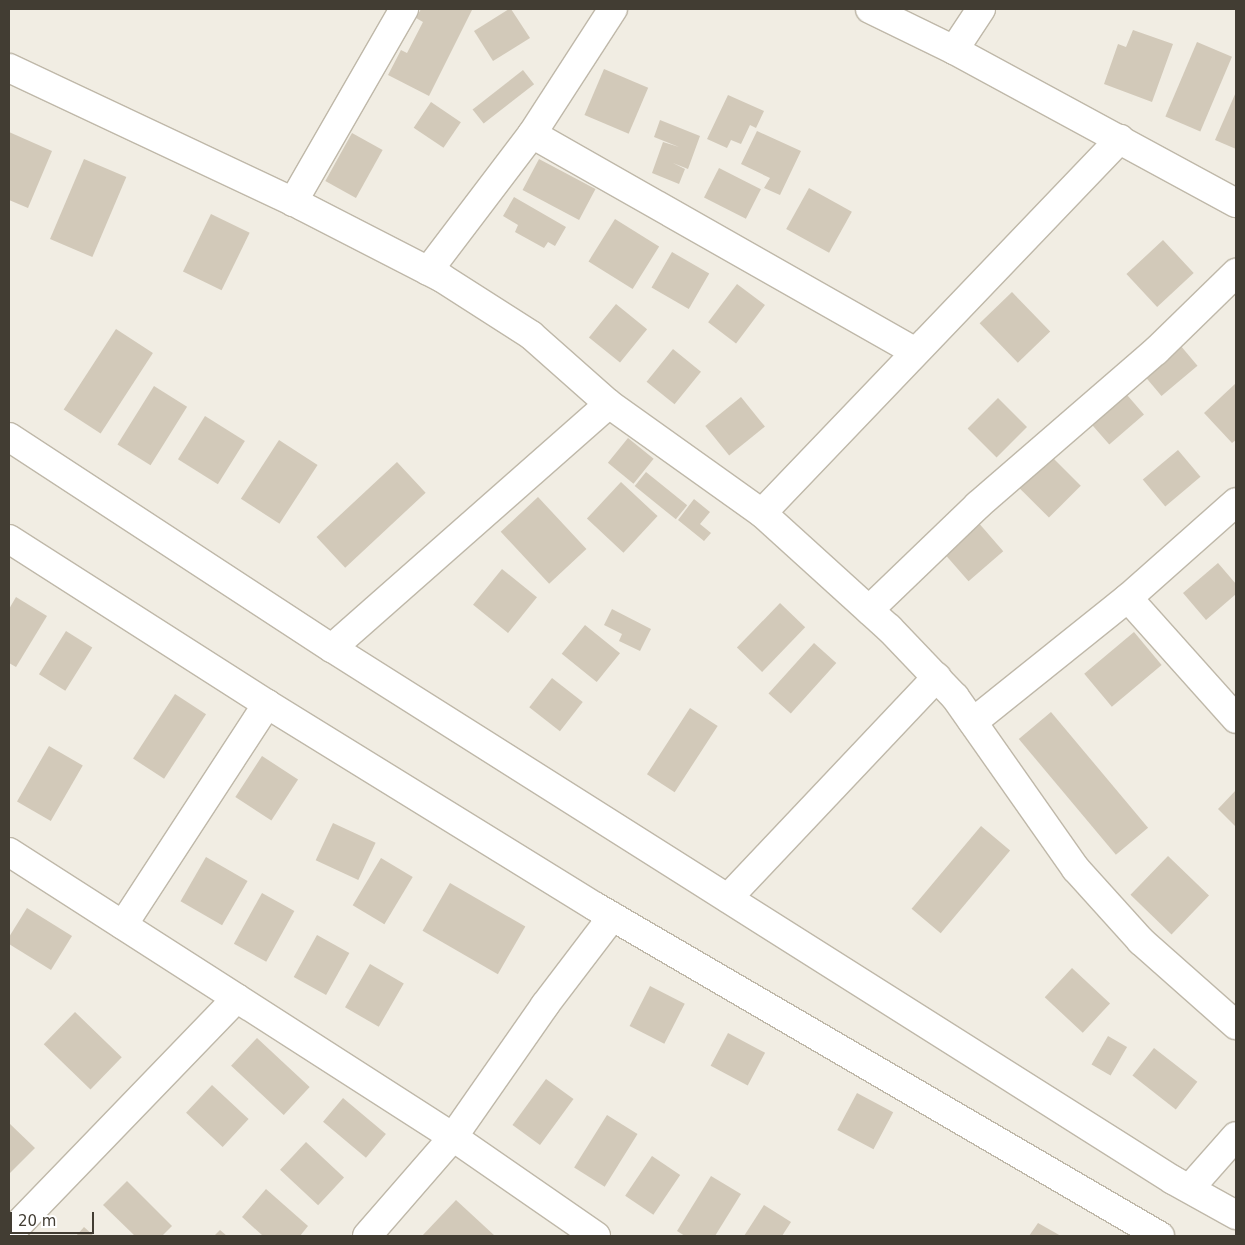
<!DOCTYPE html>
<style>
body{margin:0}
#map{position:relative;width:1245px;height:1245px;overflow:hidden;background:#f1ede3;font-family:"DejaVu Sans",sans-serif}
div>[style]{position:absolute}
.building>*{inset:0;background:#d2c9b9;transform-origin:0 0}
.roads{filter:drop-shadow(1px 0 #bfb8a9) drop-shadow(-1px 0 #bfb8a9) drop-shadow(0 1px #bfb8a9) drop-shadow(0 -1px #bfb8a9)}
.minor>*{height:28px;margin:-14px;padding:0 14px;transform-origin:14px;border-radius:14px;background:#fff}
span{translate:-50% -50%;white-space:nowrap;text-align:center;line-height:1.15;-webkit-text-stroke:4px #fff;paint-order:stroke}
.frame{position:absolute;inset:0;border:10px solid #423d33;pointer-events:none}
.scale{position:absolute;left:10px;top:1212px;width:84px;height:22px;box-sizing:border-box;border:2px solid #423d33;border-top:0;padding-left:6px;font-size:15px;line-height:18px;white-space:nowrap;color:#423d33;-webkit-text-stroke:4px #fff;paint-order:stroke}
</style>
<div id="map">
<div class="building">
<div style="clip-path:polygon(421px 9px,472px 10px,429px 96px,388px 75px,401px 50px,407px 53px,423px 22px,416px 18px)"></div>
<div style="clip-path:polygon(509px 9px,511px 9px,530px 38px,493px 61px,474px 31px)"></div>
<div style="clip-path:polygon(1133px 30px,1173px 44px,1152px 102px,1104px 84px,1118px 44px,1126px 47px)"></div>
<div style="left:1197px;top:42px;width:38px;height:81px;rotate:23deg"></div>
<div style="left:604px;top:69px;width:48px;height:50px;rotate:23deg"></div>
<div style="left:523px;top:70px;width:18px;height:64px;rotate:52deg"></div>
<div style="clip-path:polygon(1236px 92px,1236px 149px,1215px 140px)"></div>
<div style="clip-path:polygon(728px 95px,764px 111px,756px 128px,750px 125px,741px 144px,731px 140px,727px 148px,707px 139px)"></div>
<div style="left:431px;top:102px;width:36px;height:31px;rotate:34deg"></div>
<div style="clip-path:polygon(660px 120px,700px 136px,688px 169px,673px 163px,685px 169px,679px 184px,652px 173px,663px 142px,679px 147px,654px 137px)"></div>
<div style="clip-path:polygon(757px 131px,801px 151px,780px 195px,764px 188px,770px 178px,741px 164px)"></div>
<div style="clip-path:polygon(9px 132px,52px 151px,28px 208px,9px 200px)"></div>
<div style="left:352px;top:133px;width:35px;height:55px;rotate:29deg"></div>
<div style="left:84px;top:159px;width:46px;height:87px;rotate:23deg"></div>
<div style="left:539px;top:159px;width:64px;height:35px;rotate:28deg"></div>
<div style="left:719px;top:168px;width:47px;height:33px;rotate:27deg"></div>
<div style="left:809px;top:188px;width:49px;height:47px;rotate:29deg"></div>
<div style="clip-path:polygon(514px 197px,566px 227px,555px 246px,548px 242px,544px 248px,515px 232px,518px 225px,503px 216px)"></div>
<div style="left:211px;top:214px;width:43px;height:64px;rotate:26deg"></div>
<div style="left:615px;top:219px;width:52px;height:50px;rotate:32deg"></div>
<div style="left:1163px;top:240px;width:45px;height:50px;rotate:47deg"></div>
<div style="left:672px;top:252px;width:43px;height:41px;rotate:30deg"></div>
<div style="left:737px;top:284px;width:35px;height:48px;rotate:37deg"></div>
<div style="left:1012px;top:292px;width:55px;height:45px;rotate:46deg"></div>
<div style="left:616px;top:304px;width:40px;height:43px;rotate:39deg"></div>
<div style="left:116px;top:329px;width:44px;height:96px;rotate:33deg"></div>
<div style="left:1175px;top:339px;width:35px;height:47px;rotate:50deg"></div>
<div style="left:673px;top:349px;width:36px;height:42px;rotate:39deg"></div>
<div style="clip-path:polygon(1236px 383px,1236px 440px,1232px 443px,1204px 413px)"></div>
<div style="left:154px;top:386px;width:39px;height:69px;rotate:32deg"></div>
<div style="left:1121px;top:388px;width:35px;height:46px;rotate:49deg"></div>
<div style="left:741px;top:397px;width:38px;height:46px;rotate:51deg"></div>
<div style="left:998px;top:398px;width:41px;height:43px;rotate:45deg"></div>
<div style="left:205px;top:416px;width:47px;height:51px;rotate:32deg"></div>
<div style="left:628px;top:438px;width:33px;height:32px;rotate:39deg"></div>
<div style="left:279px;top:440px;width:46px;height:70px;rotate:33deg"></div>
<div style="left:1044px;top:449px;width:52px;height:45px;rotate:45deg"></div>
<div style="left:1178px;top:450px;width:35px;height:46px;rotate:50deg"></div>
<div style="left:397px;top:462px;width:42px;height:110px;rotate:47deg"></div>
<div style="left:646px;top:472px;width:53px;height:18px;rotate:39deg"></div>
<div style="left:621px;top:482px;width:50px;height:50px;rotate:43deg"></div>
<div style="left:538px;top:497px;width:71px;height:51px;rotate:47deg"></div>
<div style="clip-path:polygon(694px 499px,710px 512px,700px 524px,711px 533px,704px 541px,678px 520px)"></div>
<div style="left:977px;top:521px;width:40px;height:46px;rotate:49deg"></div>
<div style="clip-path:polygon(1218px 563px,1236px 584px,1236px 594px,1206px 620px,1183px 593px)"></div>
<div style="left:502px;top:569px;width:45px;height:46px;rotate:39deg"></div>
<div style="clip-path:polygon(16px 597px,47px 616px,16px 667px,9px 663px,9px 609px)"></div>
<div style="left:780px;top:603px;width:35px;height:62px;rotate:44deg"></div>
<div style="clip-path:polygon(612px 609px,651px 629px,640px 651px,619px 641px,622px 634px,604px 625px)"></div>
<div style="left:585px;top:625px;width:45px;height:37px;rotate:39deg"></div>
<div style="left:66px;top:631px;width:31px;height:51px;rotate:32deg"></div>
<div style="left:1134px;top:632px;width:43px;height:65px;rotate:50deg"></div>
<div style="left:814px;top:643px;width:30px;height:68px;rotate:42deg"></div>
<div style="left:552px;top:678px;width:39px;height:37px;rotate:38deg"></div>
<div style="left:175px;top:694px;width:37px;height:77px;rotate:33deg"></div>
<div style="left:690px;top:708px;width:33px;height:79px;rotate:33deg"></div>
<div style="left:1051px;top:712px;width:151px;height:42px;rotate:50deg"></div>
<div style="left:49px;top:746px;width:39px;height:64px;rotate:30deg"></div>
<div style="left:262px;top:756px;width:43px;height:49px;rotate:33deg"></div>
<div style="clip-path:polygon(1236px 790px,1236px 827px,1218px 809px)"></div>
<div style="left:333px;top:823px;width:47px;height:41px;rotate:25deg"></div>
<div style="left:981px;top:826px;width:38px;height:108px;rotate:40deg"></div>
<div style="left:1168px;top:856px;width:57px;height:54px;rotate:44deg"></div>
<div style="left:206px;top:857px;width:48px;height:51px;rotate:30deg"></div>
<div style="left:381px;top:858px;width:37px;height:55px;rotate:31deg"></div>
<div style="left:450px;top:883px;width:87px;height:55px;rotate:30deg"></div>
<div style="left:262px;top:893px;width:37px;height:58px;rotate:29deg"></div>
<div style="clip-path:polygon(27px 908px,72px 936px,51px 970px,9px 944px,9px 937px)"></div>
<div style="left:317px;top:935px;width:37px;height:48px;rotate:29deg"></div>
<div style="left:370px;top:964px;width:39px;height:50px;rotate:30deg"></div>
<div style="left:1072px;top:968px;width:52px;height:40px;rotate:43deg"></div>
<div style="left:650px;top:986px;width:39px;height:45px;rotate:27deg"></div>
<div style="left:75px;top:1012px;width:65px;height:45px;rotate:44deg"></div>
<div style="left:728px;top:1033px;width:42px;height:37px;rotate:28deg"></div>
<div style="left:1108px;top:1036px;width:22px;height:33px;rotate:30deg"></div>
<div style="left:257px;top:1038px;width:72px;height:38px;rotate:43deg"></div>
<div style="left:1154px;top:1048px;width:55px;height:35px;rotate:38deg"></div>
<div style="left:546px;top:1079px;width:34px;height:57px;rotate:36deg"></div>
<div style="left:212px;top:1085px;width:50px;height:38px;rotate:43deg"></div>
<div style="left:857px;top:1093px;width:41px;height:42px;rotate:28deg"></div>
<div style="left:343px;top:1098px;width:56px;height:31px;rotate:40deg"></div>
<div style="left:607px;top:1115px;width:36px;height:62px;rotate:32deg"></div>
<div style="clip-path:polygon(9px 1123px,35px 1148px,9px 1174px)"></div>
<div style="left:306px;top:1142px;width:52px;height:38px;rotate:43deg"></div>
<div style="left:652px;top:1156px;width:34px;height:48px;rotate:34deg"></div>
<div style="clip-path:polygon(711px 1176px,741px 1194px,715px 1236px,685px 1236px,677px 1231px)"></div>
<div style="clip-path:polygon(127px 1181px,172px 1226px,162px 1236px,135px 1236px,103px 1205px)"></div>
<div style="clip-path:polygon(266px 1189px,308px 1226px,300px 1236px,263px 1236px,242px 1217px)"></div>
<div style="clip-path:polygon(456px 1200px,495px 1236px,422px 1236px)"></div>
<div style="clip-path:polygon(764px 1205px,791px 1222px,782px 1236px,744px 1236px)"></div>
<div style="clip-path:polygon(1038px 1223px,1061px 1236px,1029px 1236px)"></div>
<div style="clip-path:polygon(84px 1227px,94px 1236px,76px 1236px)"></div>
<div style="clip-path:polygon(220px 1230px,227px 1236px,214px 1236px)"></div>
</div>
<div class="roads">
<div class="minor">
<div style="left:870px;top:9px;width:93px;rotate:26deg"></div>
<div style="left:954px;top:50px;width:321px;rotate:28.5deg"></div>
<div style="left:954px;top:50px;width:49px;rotate:-56.6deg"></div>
<div style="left:9px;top:68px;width:324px;rotate:25.2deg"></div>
<div style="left:302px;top:206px;width:157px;rotate:27.2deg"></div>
<div style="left:442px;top:278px;width:106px;rotate:32.6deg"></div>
<div style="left:531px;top:335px;width:104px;rotate:41.5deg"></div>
<div style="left:609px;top:404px;width:188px;rotate:35.5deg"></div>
<div style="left:762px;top:513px;width:171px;rotate:42.2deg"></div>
<div style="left:889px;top:628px;width:95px;rotate:46.3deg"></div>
<div style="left:955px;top:697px;width:210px;rotate:54.9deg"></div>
<div style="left:1076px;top:869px;width:97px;rotate:47.9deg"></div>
<div style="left:1141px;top:941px;width:127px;rotate:41.5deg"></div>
<div style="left:532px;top:134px;width:441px;rotate:29.6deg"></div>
<div style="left:293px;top:202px;width:223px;rotate:-60.1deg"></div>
<div style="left:428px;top:271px;width:172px;rotate:-52.8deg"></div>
<div style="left:532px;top:134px;width:149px;rotate:-57.1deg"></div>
<div style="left:9px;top:437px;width:386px;rotate:33.2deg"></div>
<div style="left:332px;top:648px;width:995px;rotate:32.32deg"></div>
<div style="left:1173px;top:1180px;width:72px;rotate:29.1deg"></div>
<div style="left:762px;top:513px;width:518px;rotate:-46.25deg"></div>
<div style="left:9px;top:539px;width:306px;rotate:32.6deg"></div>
<div style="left:267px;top:704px;width:387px;rotate:31.7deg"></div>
<div style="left:596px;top:907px;width:653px;rotate:30.26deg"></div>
<div style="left:1128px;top:598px;width:162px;rotate:48.2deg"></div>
<div style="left:869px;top:610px;width:151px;rotate:-43.9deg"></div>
<div style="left:978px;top:505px;width:235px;rotate:-40.9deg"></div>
<div style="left:1156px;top:351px;width:112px;rotate:-44.3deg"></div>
<div style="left:332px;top:648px;width:369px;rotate:-41.4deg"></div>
<div style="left:973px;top:722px;width:198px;rotate:-38.7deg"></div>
<div style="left:1128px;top:598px;width:144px;rotate:-41.6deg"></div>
<div style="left:9px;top:852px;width:528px;rotate:32.7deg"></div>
<div style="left:453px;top:1137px;width:174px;rotate:34.7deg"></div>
<div style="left:728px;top:898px;width:304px;rotate:-46.6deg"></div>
<div style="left:123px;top:925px;width:264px;rotate:-56.9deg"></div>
<div style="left:1190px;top:1188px;width:69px;rotate:-48.5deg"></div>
<div style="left:9px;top:1234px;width:328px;rotate:-46deg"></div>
<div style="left:367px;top:1236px;width:131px;rotate:-49deg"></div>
<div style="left:453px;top:1137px;width:161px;rotate:-55.1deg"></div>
<div style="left:545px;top:1005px;width:111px;rotate:-52.7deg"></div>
</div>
</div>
<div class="frame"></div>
<div class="scale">20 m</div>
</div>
